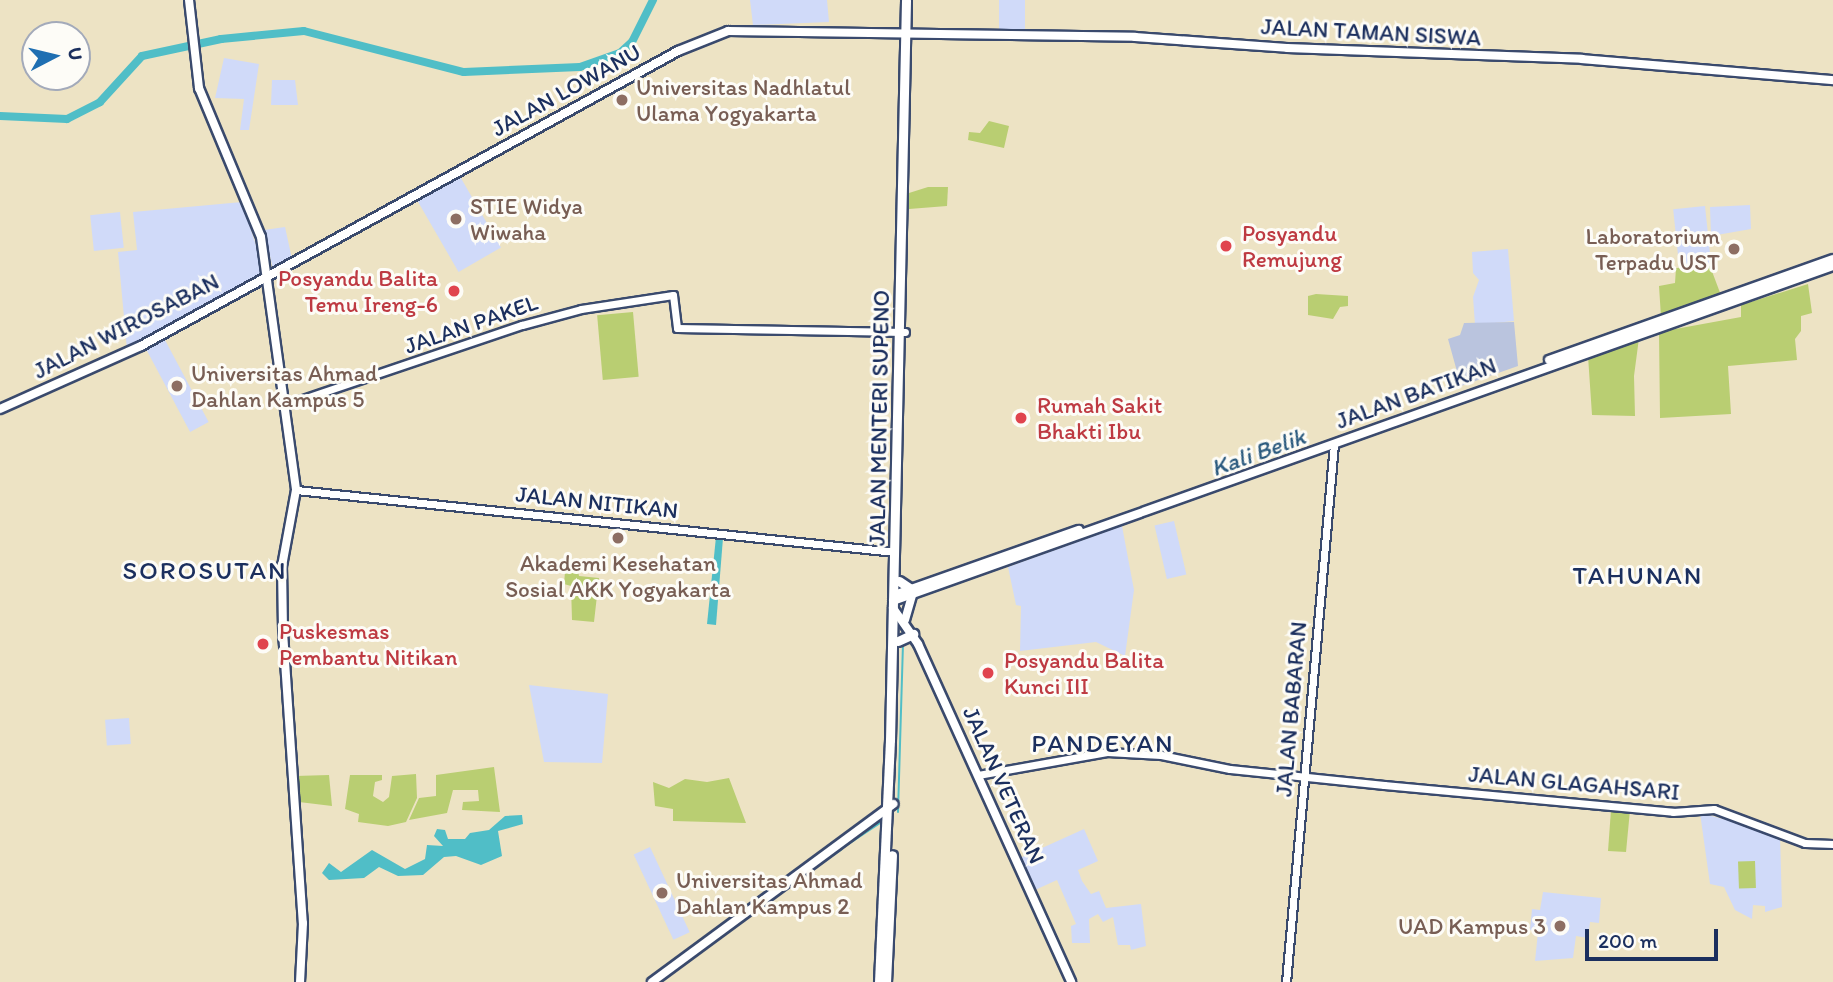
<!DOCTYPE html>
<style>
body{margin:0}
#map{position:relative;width:1833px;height:982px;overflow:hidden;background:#ede3c4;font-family:Itim,sans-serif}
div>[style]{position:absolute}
.built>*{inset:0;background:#d0daf9;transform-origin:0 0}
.industrial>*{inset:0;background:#bac4de}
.green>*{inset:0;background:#b9ce72;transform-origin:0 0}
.water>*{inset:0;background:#50bec7}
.stream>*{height:2px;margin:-1px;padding:0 1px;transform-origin:1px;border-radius:1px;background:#50bec7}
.river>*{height:8px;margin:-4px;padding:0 4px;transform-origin:4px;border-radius:4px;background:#50bec7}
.roads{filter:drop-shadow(2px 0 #3a4a6d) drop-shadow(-2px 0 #3a4a6d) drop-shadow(0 2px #3a4a6d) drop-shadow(0 -2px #3a4a6d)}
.tertiary>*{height:7px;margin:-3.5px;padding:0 3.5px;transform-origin:3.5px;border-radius:3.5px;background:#fff}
.secondary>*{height:8px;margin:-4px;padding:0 4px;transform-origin:4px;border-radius:4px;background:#fff}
.primary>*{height:9px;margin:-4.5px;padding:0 4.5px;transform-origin:4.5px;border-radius:4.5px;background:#fff}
.dots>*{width:19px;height:19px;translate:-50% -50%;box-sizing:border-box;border:4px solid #fdfcf7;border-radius:50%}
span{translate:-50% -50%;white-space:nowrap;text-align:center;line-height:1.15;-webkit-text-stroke:6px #fdfcf7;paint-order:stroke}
.street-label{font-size:23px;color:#1b2f5e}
.education-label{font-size:23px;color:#785e54}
.left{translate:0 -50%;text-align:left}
.right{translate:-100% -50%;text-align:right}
.health-label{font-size:23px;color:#be3a42}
.water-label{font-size:24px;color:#2b5a7e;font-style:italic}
.quarter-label{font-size:26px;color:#1b2f5e;letter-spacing:2px}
.north{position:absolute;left:21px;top:21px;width:70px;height:70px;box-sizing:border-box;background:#fdfcf7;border:2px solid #a3aaba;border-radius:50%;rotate:83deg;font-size:19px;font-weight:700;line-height:28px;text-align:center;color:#1b2f5e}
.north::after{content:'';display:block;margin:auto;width:24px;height:32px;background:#1f6fb2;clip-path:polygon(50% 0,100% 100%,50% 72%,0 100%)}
.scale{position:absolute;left:1585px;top:929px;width:133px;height:32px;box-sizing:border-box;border:4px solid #1b2f5e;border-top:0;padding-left:9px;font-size:21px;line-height:24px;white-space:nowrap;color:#1b2f5e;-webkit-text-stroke:5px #fdfcf7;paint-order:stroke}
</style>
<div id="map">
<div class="built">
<div style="clip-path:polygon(750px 0,827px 0,829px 22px,753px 25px)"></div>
<div style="left:999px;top:0;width:26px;height:29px"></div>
<div style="clip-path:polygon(224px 58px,259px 64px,249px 130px,240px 130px,244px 99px,215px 98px)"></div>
<div style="clip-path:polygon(272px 80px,295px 80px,298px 105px,271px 105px)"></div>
<div style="left:458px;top:173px;width:86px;height:49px;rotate:60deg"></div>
<div style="clip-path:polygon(242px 202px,265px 273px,127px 350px,118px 252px,137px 250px,133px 212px)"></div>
<div style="clip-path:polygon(1750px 205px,1751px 229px,1711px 236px,1710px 207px)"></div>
<div style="left:1705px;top:206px;width:59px;height:32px;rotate:84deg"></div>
<div style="left:120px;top:212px;width:36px;height:30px;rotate:84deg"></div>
<div style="clip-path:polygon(285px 227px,292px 259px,273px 269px,264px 230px)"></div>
<div style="clip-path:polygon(1508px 249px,1514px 321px,1475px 325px,1473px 297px,1479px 280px,1473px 273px,1472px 252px)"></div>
<div style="left:165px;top:340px;width:93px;height:21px;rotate:62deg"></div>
<div style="left:1174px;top:521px;width:55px;height:20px;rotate:77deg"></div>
<div style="clip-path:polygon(1122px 526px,1134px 590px,1125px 656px,1096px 642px,1020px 651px,1021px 606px,1016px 605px,1008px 567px)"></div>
<div style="clip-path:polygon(529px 685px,608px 694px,602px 763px,544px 762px)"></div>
<div style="left:129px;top:718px;width:26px;height:24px;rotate:86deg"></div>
<div style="clip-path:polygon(1700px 813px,1780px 834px,1782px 907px,1765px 912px,1765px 906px,1753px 905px,1752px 919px,1735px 910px,1724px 887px,1710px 884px)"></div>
<div style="clip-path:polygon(1084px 829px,1098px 861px,1078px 870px,1082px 881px,1091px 894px,1099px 891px,1106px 908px,1141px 904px,1146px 946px,1131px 950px,1130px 945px,1118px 945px,1113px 917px,1103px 922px,1098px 914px,1089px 919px,1090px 943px,1072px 943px,1071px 926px,1076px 924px,1057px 880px,1035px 890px,1020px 858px)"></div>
<div style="left:650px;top:847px;width:94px;height:18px;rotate:65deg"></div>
<div style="clip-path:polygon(1543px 892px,1601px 898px,1599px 923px,1590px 922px,1588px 938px,1576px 936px,1573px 958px,1535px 961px,1538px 932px,1530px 930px,1532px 909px,1540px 910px)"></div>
</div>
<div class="industrial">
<div style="clip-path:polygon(1514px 322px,1518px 366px,1461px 386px,1448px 339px,1460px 335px,1464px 323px)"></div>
</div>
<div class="green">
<div style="clip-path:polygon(989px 121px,1009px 126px,1004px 148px,968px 140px,969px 132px,980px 133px)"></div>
<div style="clip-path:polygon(928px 187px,948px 187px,947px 206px,909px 209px,909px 193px)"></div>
<div style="clip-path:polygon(1710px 266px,1722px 298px,1661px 317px,1659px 286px,1675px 283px,1676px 268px)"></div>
<div style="clip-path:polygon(1808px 284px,1812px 313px,1801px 316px,1801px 331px,1795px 339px,1797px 360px,1728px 366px,1731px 414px,1660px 418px,1659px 332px,1741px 317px,1741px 305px)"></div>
<div style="clip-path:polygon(1316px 294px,1348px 296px,1348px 306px,1340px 307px,1333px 319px,1308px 315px,1308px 296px)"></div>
<div style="left:633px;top:312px;width:65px;height:36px;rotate:85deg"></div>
<div style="clip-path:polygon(1639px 338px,1634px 376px,1635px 416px,1592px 415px,1588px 356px)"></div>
<div style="clip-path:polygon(577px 564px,579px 576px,599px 578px,594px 622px,572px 620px,571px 586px,564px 584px,565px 572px,575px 573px)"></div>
<div style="clip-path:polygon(494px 767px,500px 812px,462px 810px,463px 802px,479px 801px,478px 790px,453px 790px,447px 813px,409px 820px,419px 798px,436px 796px,436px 775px)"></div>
<div style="clip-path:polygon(416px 774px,417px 798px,406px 822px,388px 826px,358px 822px,359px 814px,345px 809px,350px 775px,382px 775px,382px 780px,375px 782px,373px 796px,383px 802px,389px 797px,392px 776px)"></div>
<div style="clip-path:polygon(329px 775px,332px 806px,299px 802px,295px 776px)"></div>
<div style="clip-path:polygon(729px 778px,746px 823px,673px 821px,673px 809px,655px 806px,653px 782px,669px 788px,685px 779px,707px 782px)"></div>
<div style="clip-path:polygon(1616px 808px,1630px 810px,1626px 852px,1608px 851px,1611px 810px)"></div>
<div style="left:1755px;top:861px;width:27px;height:17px;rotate:88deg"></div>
</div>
<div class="water">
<div style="clip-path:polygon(716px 537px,723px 538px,716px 625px,707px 624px)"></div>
<div style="clip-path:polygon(522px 815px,523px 824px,498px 831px,502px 856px,481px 865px,456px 856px,444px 857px,423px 875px,398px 876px,379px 867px,364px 878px,329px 880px,322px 873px,329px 863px,341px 872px,372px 850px,405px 869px,425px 859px,427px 845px,443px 846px,434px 836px,437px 829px,445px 830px,448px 839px,465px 839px,470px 833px,489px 830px,505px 816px)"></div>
</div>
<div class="stream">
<div style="left:1483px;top:386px;width:70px;rotate:-19.2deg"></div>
<div style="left:1433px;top:405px;width:51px;rotate:-20.6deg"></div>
<div style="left:898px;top:812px;width:169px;rotate:-88.3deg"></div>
<div style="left:844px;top:847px;width:47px;rotate:-33.7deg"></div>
<div style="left:798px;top:880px;width:54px;rotate:-35.2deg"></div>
</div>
<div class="river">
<div style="left:0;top:116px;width:67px;rotate:2.6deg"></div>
<div style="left:67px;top:119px;width:37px;rotate:-27deg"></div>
<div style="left:100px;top:102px;width:62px;rotate:-47.6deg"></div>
<div style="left:142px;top:56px;width:81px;rotate:-12.1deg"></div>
<div style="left:221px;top:39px;width:83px;rotate:-5.5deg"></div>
<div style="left:304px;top:31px;width:165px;rotate:14.4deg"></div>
<div style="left:464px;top:72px;width:116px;rotate:-2.5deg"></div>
<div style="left:580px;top:67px;width:42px;rotate:-19.3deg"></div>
<div style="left:620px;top:53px;width:16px;rotate:-43deg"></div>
<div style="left:632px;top:42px;width:47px;rotate:-63.4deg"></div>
</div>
<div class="roads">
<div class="tertiary">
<div style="left:285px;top:405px;width:250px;rotate:-18.7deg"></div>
<div style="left:522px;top:325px;width:61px;rotate:-15.2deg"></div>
<div style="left:581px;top:309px;width:93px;rotate:-8.7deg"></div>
<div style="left:673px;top:295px;width:33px;rotate:83deg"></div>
<div style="left:677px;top:328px;width:228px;rotate:1deg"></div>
<div style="left:296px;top:490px;width:602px;rotate:5.91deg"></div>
<div style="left:978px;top:775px;width:131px;rotate:-10.1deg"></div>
<div style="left:1107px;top:752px;width:54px;rotate:3.2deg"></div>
<div style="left:1161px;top:755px;width:70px;rotate:11.5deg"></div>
<div style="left:1230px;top:769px;width:155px;rotate:5.9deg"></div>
<div style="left:1384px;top:785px;width:290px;rotate:5.3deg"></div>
<div style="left:1673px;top:812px;width:41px;rotate:-4.2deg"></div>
<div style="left:1714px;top:809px;width:97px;rotate:20.5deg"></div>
<div style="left:1805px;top:843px;width:28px;rotate:2deg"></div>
<div style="left:1286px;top:982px;width:540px;rotate:-84.9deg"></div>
</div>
<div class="secondary">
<div style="left:189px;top:0;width:89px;rotate:83.5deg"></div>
<div style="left:199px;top:88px;width:161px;rotate:67.4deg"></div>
<div style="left:261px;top:237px;width:255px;rotate:82.1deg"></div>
<div style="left:296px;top:490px;width:77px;rotate:100.4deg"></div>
<div style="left:282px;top:566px;width:66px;rotate:89.1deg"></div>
<div style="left:283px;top:632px;width:292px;rotate:86.1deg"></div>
<div style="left:303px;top:923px;width:59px;rotate:92.9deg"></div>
<div style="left:1549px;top:360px;width:301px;rotate:-19.6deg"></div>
<div style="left:0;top:409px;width:154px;rotate:-24.1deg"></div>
<div style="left:141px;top:346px;width:613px;rotate:-28.78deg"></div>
<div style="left:678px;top:51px;width:54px;rotate:-21.8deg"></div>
<div style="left:728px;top:31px;width:407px;rotate:0.8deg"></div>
<div style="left:1135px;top:37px;width:152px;rotate:4.1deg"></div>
<div style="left:1287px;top:48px;width:295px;rotate:2.1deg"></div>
<div style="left:1582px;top:59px;width:252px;rotate:4.8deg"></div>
<div style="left:894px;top:595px;width:196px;rotate:-19.4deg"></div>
<div style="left:893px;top:601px;width:998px;rotate:-19.62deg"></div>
<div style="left:893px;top:608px;width:44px;rotate:55.2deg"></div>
<div style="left:918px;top:644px;width:371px;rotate:65.6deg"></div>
<div style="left:905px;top:620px;width:25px;rotate:-74deg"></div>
<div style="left:652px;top:982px;width:300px;rotate:-36.4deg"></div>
</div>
<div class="primary">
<div style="left:899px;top:581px;width:14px;rotate:34deg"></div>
<div style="left:898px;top:641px;width:17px;rotate:-25deg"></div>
<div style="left:879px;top:982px;width:242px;rotate:-87.4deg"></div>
<div style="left:890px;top:740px;width:740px;rotate:-88.76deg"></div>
<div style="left:886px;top:982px;width:127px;rotate:-87.3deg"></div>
</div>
</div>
<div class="dots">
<div style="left:622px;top:100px;background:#8d6e63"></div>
<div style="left:456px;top:219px;background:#8d6e63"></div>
<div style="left:1226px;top:246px;background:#e0444e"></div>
<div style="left:1734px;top:249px;background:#8d6e63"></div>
<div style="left:454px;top:291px;background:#e0444e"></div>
<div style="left:177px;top:386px;background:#8d6e63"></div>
<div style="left:1021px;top:418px;background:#e0444e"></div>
<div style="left:618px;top:538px;background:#8d6e63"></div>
<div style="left:263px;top:644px;background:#e0444e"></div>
<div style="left:988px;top:673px;background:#e0444e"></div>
<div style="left:662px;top:893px;background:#8d6e63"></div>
<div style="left:1560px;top:926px;background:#8d6e63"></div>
</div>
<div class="street-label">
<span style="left:1371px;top:32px;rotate:3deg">JALAN TAMAN SISWA</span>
<span style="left:566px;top:90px;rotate:-29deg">JALAN LOWANU</span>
<span style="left:471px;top:324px;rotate:-19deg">JALAN PAKEL</span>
<span style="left:126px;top:326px;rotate:-27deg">JALAN WIROSABAN</span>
<span style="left:1416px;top:393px;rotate:-20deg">JALAN BATIKAN</span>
<span style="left:879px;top:418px;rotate:-89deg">JALAN MENTERI SUPENO</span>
<span style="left:597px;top:502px;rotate:6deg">JALAN NITIKAN</span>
<span style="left:1291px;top:709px;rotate:-85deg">JALAN BABARAN</span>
<span style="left:1574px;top:783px;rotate:5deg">JALAN GLAGAHSARI</span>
<span style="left:1004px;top:785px;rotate:66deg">JALAN VETERAN</span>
</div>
<div class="education-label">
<span class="left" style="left:636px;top:100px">Universitas Nadhlatul<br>Ulama Yogyakarta</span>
<span class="left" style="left:470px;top:219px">STIE Widya<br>Wiwaha</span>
<span class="right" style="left:1720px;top:249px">Laboratorium<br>Terpadu UST</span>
<span class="left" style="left:191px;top:386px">Universitas Ahmad<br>Dahlan Kampus 5</span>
<span style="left:618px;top:576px">Akademi Kesehatan<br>Sosial AKK Yogyakarta</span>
<span class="left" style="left:676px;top:893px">Universitas Ahmad<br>Dahlan Kampus 2</span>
<span class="right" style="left:1546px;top:926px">UAD Kampus 3</span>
</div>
<div class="health-label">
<span class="left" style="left:1242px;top:246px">Posyandu<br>Remujung</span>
<span class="right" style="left:438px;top:291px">Posyandu Balita<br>Temu Ireng-6</span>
<span class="left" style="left:1037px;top:418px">Rumah Sakit<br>Bhakti Ibu</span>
<span class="left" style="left:279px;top:644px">Puskesmas<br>Pembantu Nitikan</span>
<span class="left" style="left:1004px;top:673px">Posyandu Balita<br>Kunci III</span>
</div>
<div class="water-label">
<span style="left:1258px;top:452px;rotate:-20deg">Kali Belik</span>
</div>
<div class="quarter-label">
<span style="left:205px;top:571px">SOROSUTAN</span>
<span style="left:1638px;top:576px">TAHUNAN</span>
<span style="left:1103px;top:744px">PANDEYAN</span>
</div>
<div class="north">U</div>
<div class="scale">200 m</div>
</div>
